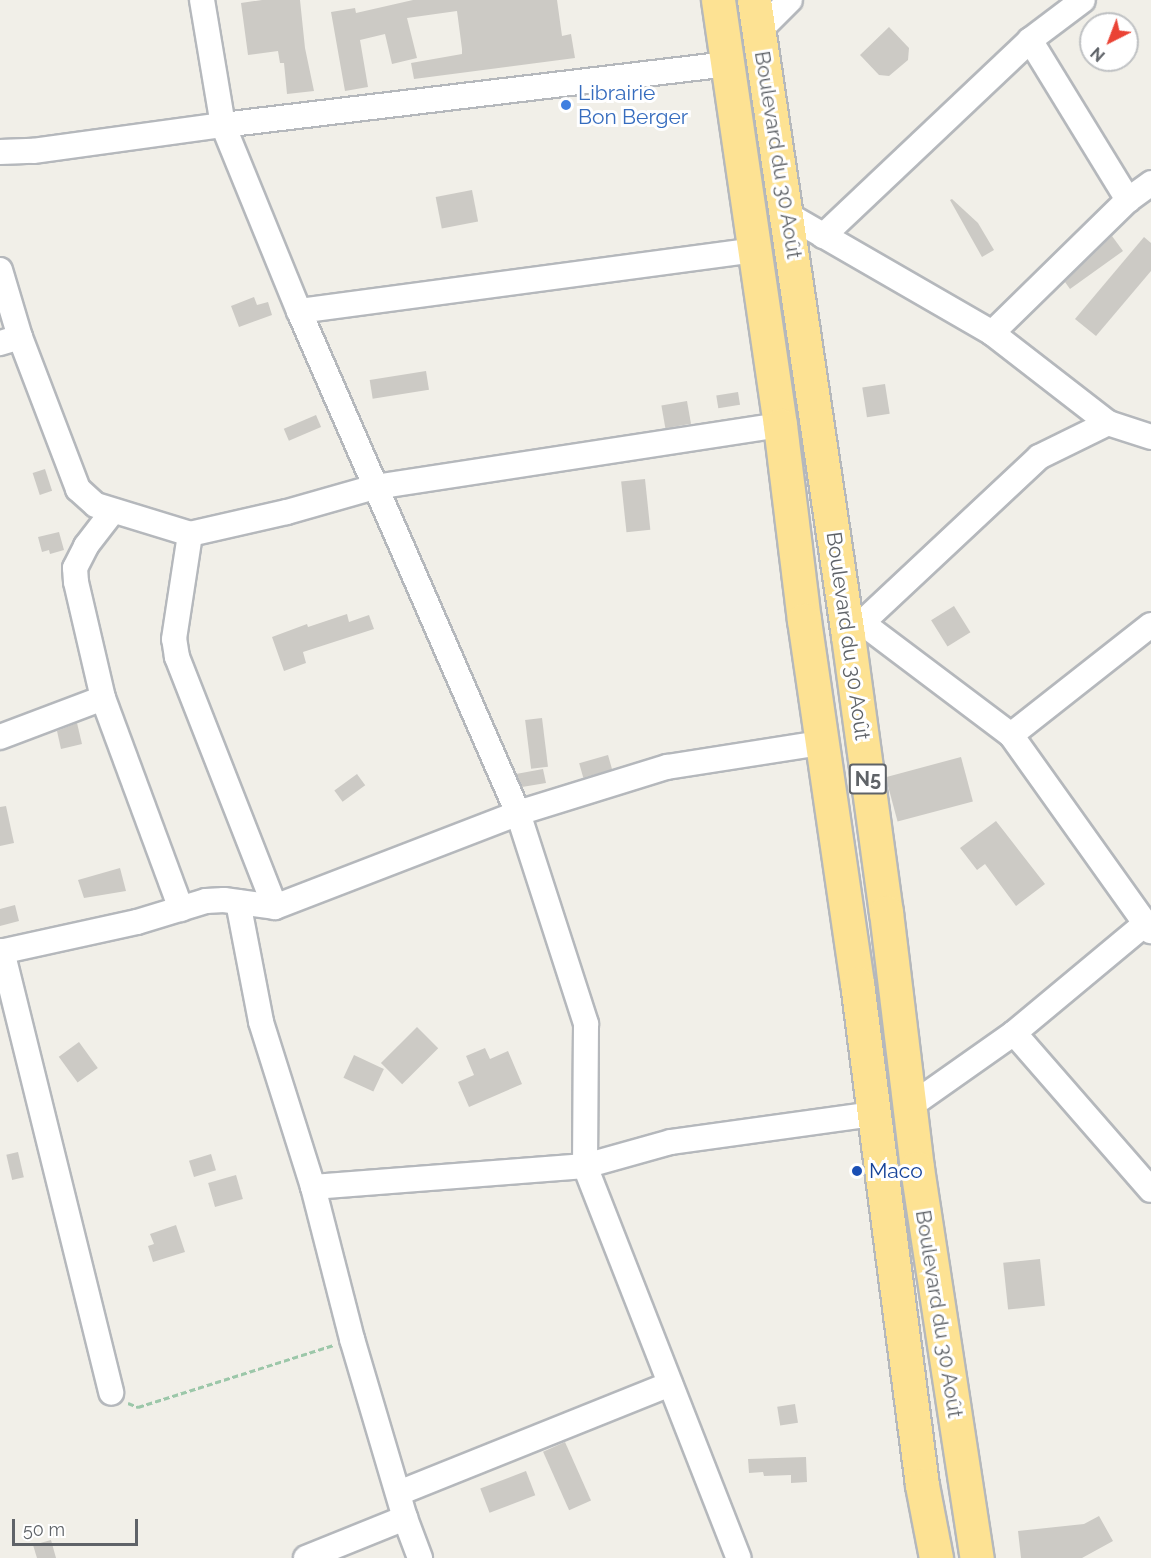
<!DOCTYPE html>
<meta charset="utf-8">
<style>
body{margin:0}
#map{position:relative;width:1151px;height:1558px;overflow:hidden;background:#f1efe8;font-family:Raleway,sans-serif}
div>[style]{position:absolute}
.building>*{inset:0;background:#cccac5;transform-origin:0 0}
.path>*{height:3px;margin-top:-1.5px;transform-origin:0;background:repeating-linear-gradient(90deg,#9cc7a9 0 6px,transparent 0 9px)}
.roads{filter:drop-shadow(2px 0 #b5b8bc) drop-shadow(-2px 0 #b5b8bc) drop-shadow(0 2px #b5b8bc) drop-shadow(0 -2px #b5b8bc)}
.minor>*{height:24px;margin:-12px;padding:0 12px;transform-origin:12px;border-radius:12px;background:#fff}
.highway>*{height:33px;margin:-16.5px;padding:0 16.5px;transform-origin:16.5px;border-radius:16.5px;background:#fde293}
.dots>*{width:16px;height:16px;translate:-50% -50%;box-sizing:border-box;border:3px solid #fff;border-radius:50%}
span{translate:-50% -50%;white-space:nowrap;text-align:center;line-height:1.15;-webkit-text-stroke:6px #fff;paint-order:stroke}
.shield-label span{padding:2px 4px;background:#fff;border:2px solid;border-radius:4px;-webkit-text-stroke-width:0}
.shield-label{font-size:20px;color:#5f6368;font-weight:700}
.shop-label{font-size:21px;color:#366cbe}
.left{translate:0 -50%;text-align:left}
.street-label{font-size:21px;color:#5f6368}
.transit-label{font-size:21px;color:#164399}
.north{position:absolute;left:1079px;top:12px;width:60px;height:60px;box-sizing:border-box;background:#fff;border:2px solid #bfc1c3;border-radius:50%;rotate:222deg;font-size:16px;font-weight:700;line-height:24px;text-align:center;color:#5f6368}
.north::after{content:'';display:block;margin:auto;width:21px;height:27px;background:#ea4335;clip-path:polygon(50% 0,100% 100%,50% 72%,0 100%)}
.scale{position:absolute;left:12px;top:1519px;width:126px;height:27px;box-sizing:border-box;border:3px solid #5f6368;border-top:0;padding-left:8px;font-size:18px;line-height:21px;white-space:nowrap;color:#5f6368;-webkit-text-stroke:4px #fff;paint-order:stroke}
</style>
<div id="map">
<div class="building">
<div style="clip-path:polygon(262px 0,300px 0,305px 48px,314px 91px,287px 94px,284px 63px,280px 63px,278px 51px,248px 55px,241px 3px)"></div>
<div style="clip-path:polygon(413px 0,557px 0,562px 36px,571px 34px,575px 58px,414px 79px,411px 63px,462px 54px,462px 49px,457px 11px,407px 18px,417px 58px,392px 64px,385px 34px,360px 40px,368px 87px,345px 91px,331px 12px,355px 8px,356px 13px)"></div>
<div style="clip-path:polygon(889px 27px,909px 48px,908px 60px,889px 76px,879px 75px,860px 55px)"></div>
<div style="left:472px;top:190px;width:32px;height:37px;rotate:79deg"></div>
<div style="clip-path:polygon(952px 199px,978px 223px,994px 250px,982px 257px,950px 200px)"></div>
<div style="clip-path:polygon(1112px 236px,1123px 251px,1070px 289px,1065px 282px)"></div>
<div style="clip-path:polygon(1144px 237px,1151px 243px,1151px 271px,1096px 336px,1075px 319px)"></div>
<div style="clip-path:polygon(254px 297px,257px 305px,268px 302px,272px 315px,239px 327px,231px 306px)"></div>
<div style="left:426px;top:371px;width:19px;height:57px;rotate:81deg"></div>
<div style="left:885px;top:384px;width:30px;height:23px;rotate:81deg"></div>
<div style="left:738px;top:392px;width:13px;height:22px;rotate:81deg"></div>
<div style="left:687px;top:401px;width:23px;height:26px;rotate:80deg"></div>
<div style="left:316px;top:415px;width:13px;height:35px;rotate:67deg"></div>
<div style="left:45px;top:469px;width:23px;height:13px;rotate:72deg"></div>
<div style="left:645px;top:479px;width:51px;height:24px;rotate:84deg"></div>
<div style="clip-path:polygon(59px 532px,64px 550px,50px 554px,49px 550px,42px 552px,38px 537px)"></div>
<div style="left:954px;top:606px;width:31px;height:27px;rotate:58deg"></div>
<div style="clip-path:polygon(347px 614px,349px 622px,369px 615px,374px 629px,303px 652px,306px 663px,284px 671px,272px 637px,307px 624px,308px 627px)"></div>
<div style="left:542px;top:718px;width:49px;height:17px;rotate:83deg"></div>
<div style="clip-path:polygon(77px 723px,82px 744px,61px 749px,57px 731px)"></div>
<div style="left:608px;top:755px;width:15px;height:30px;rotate:74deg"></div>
<div style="left:961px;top:757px;width:46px;height:78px;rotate:75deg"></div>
<div style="clip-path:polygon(543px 769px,546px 783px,522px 787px,516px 774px)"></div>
<div style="left:357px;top:774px;width:14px;height:28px;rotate:54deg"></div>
<div style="clip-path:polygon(6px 806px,14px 843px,0 846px,0 807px)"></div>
<div style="clip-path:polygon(996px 821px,1045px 884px,1016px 906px,985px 864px,977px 870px,960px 848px)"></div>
<div style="clip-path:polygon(120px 868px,126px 891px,84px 898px,78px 880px)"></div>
<div style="clip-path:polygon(15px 905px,19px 921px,0 926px,0 909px)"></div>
<div style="left:417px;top:1027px;width:30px;height:51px;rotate:45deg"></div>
<div style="left:79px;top:1042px;width:32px;height:25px;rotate:54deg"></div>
<div style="clip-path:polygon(485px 1048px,490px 1059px,508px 1051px,522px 1084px,469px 1107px,458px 1082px,474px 1075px,466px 1056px)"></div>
<div style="left:354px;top:1055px;width:33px;height:25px;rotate:25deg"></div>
<div style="left:18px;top:1152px;width:26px;height:12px;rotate:77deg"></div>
<div style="left:211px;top:1154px;width:17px;height:23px;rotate:73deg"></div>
<div style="left:236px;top:1175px;width:25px;height:29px;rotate:74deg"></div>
<div style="clip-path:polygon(176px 1225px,185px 1252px,153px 1262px,148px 1246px,154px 1244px,150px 1234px)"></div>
<div style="left:1040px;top:1259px;width:47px;height:37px;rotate:84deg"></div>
<div style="left:795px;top:1404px;width:19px;height:18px;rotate:81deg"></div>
<div style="left:565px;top:1442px;width:64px;height:24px;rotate:66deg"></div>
<div style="clip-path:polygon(806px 1457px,807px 1482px,791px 1483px,791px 1475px,764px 1476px,763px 1472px,749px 1473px,748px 1459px)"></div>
<div style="left:526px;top:1471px;width:26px;height:49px;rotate:69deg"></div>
<div style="clip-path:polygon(1099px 1516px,1113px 1541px,1082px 1558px,1021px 1558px,1018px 1531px,1084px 1524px)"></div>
<div style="clip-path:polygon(51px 1540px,56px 1558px,37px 1558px,33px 1545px)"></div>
</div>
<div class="path">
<div style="left:128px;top:1403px;width:11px;rotate:22deg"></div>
<div style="left:138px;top:1407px;width:206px;rotate:-17.6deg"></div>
</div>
<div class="roads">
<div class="minor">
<div style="left:202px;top:0;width:127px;rotate:80.5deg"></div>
<div style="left:223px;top:125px;width:201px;rotate:67.8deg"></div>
<div style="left:299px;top:311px;width:548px;rotate:66.43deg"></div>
<div style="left:518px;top:813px;width:222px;rotate:72.1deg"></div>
<div style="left:586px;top:1024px;width:142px;rotate:90.4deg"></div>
<div style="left:585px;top:1166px;width:421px;rotate:68.6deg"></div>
<div style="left:758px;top:32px;width:45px;rotate:-45deg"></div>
<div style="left:1030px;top:40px;width:188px;rotate:58.5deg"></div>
<div style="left:0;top:152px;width:33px;rotate:-2deg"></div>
<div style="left:33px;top:151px;width:192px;rotate:-7.8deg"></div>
<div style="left:223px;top:125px;width:509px;rotate:-6.89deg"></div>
<div style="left:788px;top:215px;width:236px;rotate:30deg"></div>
<div style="left:992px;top:333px;width:147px;rotate:37.8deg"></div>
<div style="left:1108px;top:423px;width:45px;rotate:18deg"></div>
<div style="left:823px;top:236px;width:285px;rotate:-43.4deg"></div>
<div style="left:1030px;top:40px;width:66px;rotate:-37deg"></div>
<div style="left:0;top:270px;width:70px;rotate:73.4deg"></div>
<div style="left:20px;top:337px;width:21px;rotate:163deg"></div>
<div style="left:299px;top:311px;width:459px;rotate:-7.6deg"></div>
<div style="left:992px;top:333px;width:190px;rotate:-44.4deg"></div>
<div style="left:1128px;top:200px;width:29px;rotate:-36deg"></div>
<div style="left:20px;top:337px;width:163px;rotate:69.1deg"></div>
<div style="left:78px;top:489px;width:24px;rotate:42deg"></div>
<div style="left:96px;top:505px;width:98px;rotate:17.1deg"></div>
<div style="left:861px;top:622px;width:188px;rotate:37deg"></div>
<div style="left:1011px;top:735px;width:241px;rotate:54.5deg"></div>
<div style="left:850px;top:634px;width:259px;rotate:-43.1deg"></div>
<div style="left:1039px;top:457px;width:77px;rotate:-26.2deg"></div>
<div style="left:103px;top:698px;width:119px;rotate:-103.1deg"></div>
<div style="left:76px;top:582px;width:14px;rotate:-94deg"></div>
<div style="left:75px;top:568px;width:25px;rotate:-63deg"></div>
<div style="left:86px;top:546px;width:44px;rotate:-52.4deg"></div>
<div style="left:1011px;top:735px;width:178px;rotate:-38.2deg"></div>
<div style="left:0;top:737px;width:110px;rotate:-20.7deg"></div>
<div style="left:103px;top:698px;width:225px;rotate:69.7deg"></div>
<div style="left:238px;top:902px;width:122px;rotate:79.1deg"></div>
<div style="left:261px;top:1022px;width:173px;rotate:72.5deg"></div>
<div style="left:313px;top:1187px;width:157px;rotate:75.6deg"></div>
<div style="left:352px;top:1339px;width:187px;rotate:73.5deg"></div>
<div style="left:405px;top:1518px;width:43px;rotate:69.4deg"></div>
<div style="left:275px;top:907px;width:269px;rotate:-111.4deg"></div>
<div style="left:177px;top:657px;width:18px;rotate:-99deg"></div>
<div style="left:174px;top:639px;width:106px;rotate:-81.3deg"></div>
<div style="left:190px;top:534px;width:99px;rotate:-12.8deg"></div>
<div style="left:287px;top:512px;width:91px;rotate:-15.9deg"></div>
<div style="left:375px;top:487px;width:410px;rotate:-8.7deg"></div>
<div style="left:2px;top:951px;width:455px;rotate:76.1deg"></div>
<div style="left:0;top:952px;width:140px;rotate:-12.4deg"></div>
<div style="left:137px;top:922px;width:72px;rotate:-16.9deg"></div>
<div style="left:206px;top:901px;width:18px;rotate:-3deg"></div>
<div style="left:224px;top:900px;width:51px;rotate:7.8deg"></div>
<div style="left:275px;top:907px;width:261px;rotate:-21.1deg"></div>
<div style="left:518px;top:813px;width:156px;rotate:-17.2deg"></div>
<div style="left:667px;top:767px;width:156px;rotate:-8.9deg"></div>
<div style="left:1014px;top:1033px;width:208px;rotate:48.9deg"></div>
<div style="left:909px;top:1107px;width:128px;rotate:-35.2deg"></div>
<div style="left:1014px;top:1033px;width:170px;rotate:-39.8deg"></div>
<div style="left:313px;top:1187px;width:273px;rotate:-4.4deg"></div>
<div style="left:585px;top:1166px;width:89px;rotate:-15.6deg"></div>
<div style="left:671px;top:1142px;width:204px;rotate:-7.9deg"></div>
<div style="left:399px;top:1493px;width:292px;rotate:-21.9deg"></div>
<div style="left:306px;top:1558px;width:107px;rotate:-22deg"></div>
</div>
<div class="highway">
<div style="left:718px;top:0;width:429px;rotate:81.7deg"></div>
<div style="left:780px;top:425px;width:196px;rotate:83deg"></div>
<div style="left:804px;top:620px;width:367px;rotate:81.7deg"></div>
<div style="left:857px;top:983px;width:506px;rotate:82.62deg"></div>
<div style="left:922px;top:1485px;width:74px;rotate:79.1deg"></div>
<div style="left:754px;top:0;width:643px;rotate:81.59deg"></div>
<div style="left:848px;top:636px;width:279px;rotate:82.2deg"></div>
<div style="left:886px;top:912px;width:258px;rotate:83.1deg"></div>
<div style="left:917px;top:1168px;width:395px;rotate:81.3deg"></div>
</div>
</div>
<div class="dots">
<div style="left:566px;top:105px;background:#3f7fe0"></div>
<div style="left:857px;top:1171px;background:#1a4fb4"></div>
</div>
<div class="shield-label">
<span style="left:868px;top:779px">N5</span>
</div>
<div class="shop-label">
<span class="left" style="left:578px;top:105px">Librairie<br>Bon Berger</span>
</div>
<div class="street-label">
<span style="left:778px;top:155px;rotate:81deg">Boulevard du 30 Août</span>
<span style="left:848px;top:636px;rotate:82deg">Boulevard du 30 Août</span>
<span style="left:939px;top:1314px;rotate:81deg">Boulevard du 30 Août</span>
</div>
<div class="transit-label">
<span class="left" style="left:869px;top:1171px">Maco</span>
</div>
<div class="north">N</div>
<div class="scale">50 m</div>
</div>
